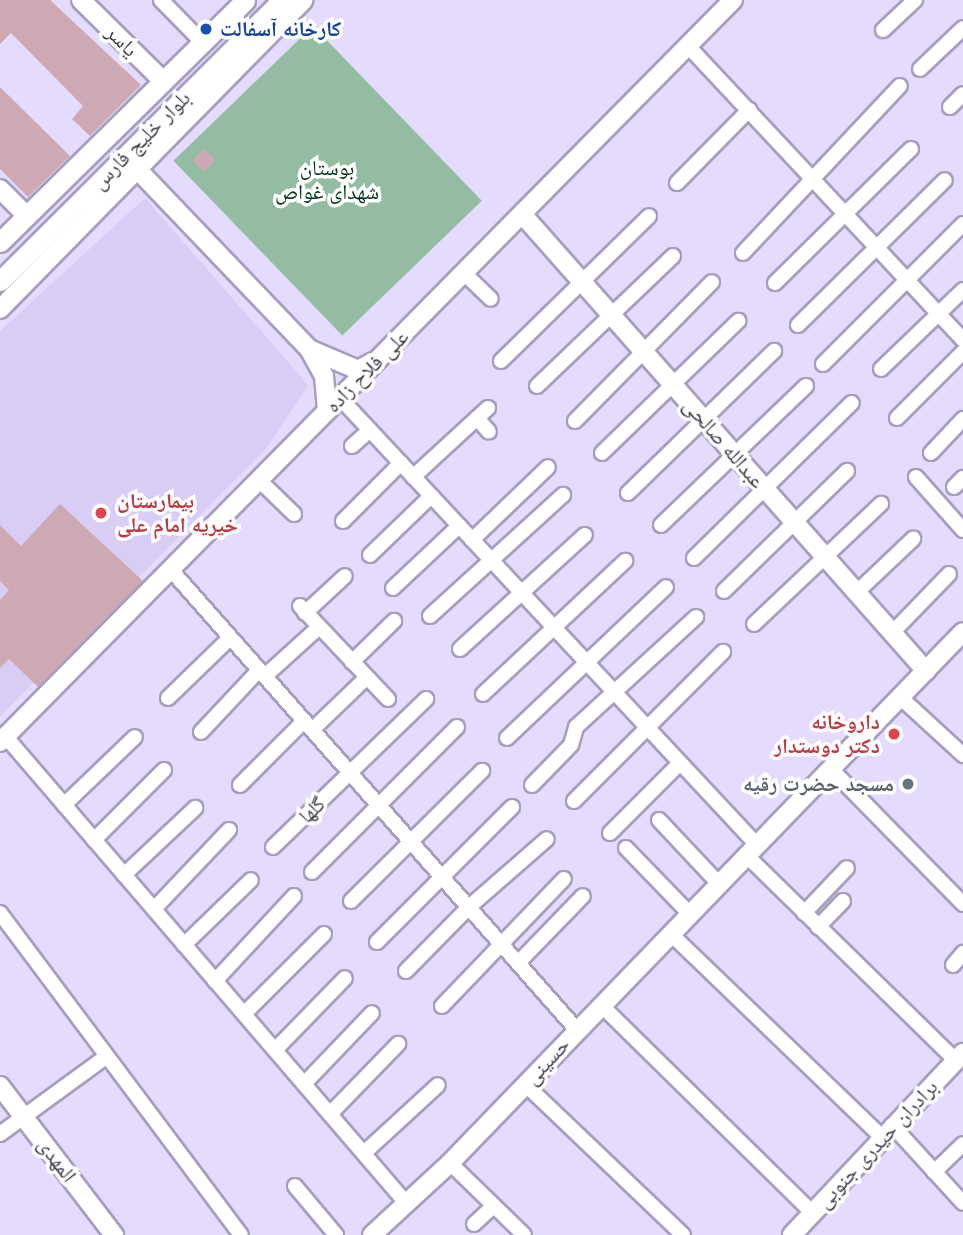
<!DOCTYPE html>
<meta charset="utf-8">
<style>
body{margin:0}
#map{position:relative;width:963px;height:1235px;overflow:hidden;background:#e4dbfd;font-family:Arial,"Noto Naskh Arabic",sans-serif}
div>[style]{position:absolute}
.built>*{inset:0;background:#d9cdf6}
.green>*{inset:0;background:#94bca2;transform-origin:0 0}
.building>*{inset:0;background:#cea8b3;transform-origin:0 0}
.roads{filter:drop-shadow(2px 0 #a79ebe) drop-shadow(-2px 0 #a79ebe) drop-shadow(0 2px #a79ebe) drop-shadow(0 -2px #a79ebe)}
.minor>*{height:14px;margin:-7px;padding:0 7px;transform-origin:7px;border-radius:7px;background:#fff}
.tertiary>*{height:18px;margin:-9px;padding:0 9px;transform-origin:9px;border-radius:9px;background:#fff}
.secondary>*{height:19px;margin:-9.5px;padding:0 9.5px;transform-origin:9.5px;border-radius:9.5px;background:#fff}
.dots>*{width:19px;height:19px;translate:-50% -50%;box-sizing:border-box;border:4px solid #fff;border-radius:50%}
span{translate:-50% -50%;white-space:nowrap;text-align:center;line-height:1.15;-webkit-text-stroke:7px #fff;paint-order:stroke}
.transit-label{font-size:21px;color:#164399;font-weight:700}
.left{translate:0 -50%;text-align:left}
.street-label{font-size:21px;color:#3e3a48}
.park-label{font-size:21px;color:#00341b}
.health-label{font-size:21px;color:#be3a42;font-weight:700}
.right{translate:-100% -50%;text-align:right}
.worship-label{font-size:21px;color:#5b616d;font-weight:700}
</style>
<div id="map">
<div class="built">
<div style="clip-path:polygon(145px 198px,308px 385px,266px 449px,0 717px,0 331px)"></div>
</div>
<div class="green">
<div style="left:313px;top:26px;width:243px;height:194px;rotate:46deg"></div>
</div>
<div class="building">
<div style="clip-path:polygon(0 0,50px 0,141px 85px,90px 136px,72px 119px,83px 106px,11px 33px,0 44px)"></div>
<div style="clip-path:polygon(0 87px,70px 156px,28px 197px,0 169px)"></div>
<div style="left:204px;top:149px;width:16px;height:16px;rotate:45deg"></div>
<div style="clip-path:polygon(60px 504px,143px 581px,38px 687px,9px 659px,0 668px,0 600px,9px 590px,0 581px,0 525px,21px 546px)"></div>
</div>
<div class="roads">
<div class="minor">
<div style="left:161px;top:0;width:59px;rotate:45.7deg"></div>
<div style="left:883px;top:30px;width:44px;rotate:-43.2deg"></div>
<div style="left:688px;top:46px;width:403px;rotate:46.9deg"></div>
<div style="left:920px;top:69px;width:59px;rotate:-43.6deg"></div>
<div style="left:950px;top:107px;width:18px;rotate:-45deg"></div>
<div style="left:677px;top:183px;width:103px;rotate:-45.4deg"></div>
<div style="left:743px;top:253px;width:229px;rotate:-46.8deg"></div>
<div style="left:464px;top:273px;width:37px;rotate:44deg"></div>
<div style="left:775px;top:283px;width:191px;rotate:-44.6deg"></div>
<div style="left:798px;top:325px;width:206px;rotate:-44.6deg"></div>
<div style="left:501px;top:361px;width:207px;rotate:-44.4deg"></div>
<div style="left:823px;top:364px;width:198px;rotate:-45deg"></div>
<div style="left:881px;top:369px;width:114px;rotate:-43.9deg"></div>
<div style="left:537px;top:386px;width:188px;rotate:-43.7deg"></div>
<div style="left:340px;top:398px;width:611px;rotate:46.99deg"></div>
<div style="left:477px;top:418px;width:18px;rotate:49deg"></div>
<div style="left:897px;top:418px;width:93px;rotate:-45deg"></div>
<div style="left:575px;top:421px;width:195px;rotate:-45.4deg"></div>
<div style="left:352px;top:446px;width:24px;rotate:-42deg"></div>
<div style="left:602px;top:453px;width:190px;rotate:-44.1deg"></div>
<div style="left:931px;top:453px;width:47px;rotate:-46.7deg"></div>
<div style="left:413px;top:477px;width:102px;rotate:-42.6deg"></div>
<div style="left:916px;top:477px;width:71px;rotate:48.4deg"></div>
<div style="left:261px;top:482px;width:46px;rotate:44.1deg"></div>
<div style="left:954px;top:487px;width:13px;rotate:-45deg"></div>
<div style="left:628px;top:493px;width:204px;rotate:-44.2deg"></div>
<div style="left:343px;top:521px;width:82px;rotate:-45deg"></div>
<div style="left:661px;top:525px;width:201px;rotate:-43.8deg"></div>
<div style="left:472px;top:540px;width:105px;rotate:-43.8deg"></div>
<div style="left:370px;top:555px;width:85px;rotate:-44deg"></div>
<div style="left:694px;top:558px;width:221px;rotate:-44.5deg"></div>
<div style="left:171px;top:570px;width:614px;rotate:48.57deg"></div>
<div style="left:393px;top:588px;width:91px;rotate:-43.2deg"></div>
<div style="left:724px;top:591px;width:172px;rotate:-44.3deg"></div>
<div style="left:856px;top:593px;width:79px;rotate:-43.5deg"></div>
<div style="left:300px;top:606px;width:128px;rotate:46.6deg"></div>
<div style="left:305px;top:613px;width:54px;rotate:-42.8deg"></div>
<div style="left:430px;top:616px;width:180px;rotate:-42.3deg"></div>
<div style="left:754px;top:624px;width:175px;rotate:-43.4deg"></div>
<div style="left:892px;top:633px;width:82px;rotate:-46deg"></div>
<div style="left:460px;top:649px;width:169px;rotate:-42.4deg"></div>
<div style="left:352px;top:662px;width:59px;rotate:-44.3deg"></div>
<div style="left:265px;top:676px;width:73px;rotate:-42.2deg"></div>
<div style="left:483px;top:694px;width:195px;rotate:-43.1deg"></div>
<div style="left:900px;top:697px;width:86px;rotate:42.6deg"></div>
<div style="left:168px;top:698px;width:86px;rotate:-44.1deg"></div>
<div style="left:312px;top:730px;width:75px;rotate:-43.9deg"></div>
<div style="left:201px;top:732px;width:85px;rotate:-46.9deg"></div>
<div style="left:6px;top:737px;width:616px;rotate:49.35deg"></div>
<div style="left:507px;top:738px;width:219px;rotate:-43.5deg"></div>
<div style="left:831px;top:769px;width:189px;rotate:45.6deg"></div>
<div style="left:240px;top:785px;width:91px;rotate:-45deg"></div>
<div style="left:532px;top:785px;width:56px;rotate:-45.7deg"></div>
<div style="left:571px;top:745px;width:19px;rotate:-74deg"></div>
<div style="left:576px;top:727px;width:163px;rotate:-42.5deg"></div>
<div style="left:574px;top:801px;width:211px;rotate:-45deg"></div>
<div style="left:64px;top:805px;width:98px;rotate:-43.8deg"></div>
<div style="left:659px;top:820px;width:88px;rotate:46.8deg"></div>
<div style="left:610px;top:833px;width:99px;rotate:-45deg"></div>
<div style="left:94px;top:840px;width:99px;rotate:-45deg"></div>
<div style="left:273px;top:847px;width:213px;rotate:-44deg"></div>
<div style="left:626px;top:848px;width:93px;rotate:45.9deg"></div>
<div style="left:747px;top:856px;width:293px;rotate:44.4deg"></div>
<div style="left:312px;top:872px;width:205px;rotate:-45deg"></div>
<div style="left:124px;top:875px;width:98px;rotate:-43.3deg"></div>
<div style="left:351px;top:901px;width:185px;rotate:-44.8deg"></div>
<div style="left:154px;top:909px;width:109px;rotate:-46.5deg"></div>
<div style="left:0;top:913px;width:402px;rotate:53.2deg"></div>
<div style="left:804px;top:913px;width:62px;rotate:-46.3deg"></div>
<div style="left:818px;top:927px;width:36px;rotate:-46deg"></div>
<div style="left:672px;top:935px;width:290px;rotate:43.9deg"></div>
<div style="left:377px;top:942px;width:191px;rotate:-45deg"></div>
<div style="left:184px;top:945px;width:93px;rotate:-44.1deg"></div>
<div style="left:518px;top:963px;width:93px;rotate:-45.9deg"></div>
<div style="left:953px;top:965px;width:16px;rotate:-50deg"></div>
<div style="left:406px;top:971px;width:90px;rotate:-45.5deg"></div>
<div style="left:469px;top:907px;width:103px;rotate:-41.1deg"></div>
<div style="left:215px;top:981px;width:116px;rotate:-47.1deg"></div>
<div style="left:442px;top:1006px;width:176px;rotate:-46.2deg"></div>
<div style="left:602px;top:1006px;width:296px;rotate:44.5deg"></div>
<div style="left:244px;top:1014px;width:113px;rotate:-45deg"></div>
<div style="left:275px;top:1050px;width:100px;rotate:-45.8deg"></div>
<div style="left:304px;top:1084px;width:98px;rotate:-46.2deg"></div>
<div style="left:526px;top:1085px;width:217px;rotate:43.7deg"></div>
<div style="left:330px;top:1114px;width:98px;rotate:-45.8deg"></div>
<div style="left:892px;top:1125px;width:105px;rotate:47.7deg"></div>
<div style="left:0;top:1134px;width:132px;rotate:-36.1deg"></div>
<div style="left:364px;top:1153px;width:100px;rotate:-42.6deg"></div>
<div style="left:450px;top:1163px;width:103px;rotate:44.2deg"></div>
<div style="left:934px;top:1172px;width:40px;rotate:-44deg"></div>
<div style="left:295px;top:1186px;width:64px;rotate:50.1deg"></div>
<div style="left:474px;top:1224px;width:26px;rotate:-43deg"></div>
</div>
<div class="tertiary">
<div style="left:81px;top:0;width:115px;rotate:44.6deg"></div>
<div style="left:138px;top:170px;width:248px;rotate:46.3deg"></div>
<div style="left:309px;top:349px;width:31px;rotate:61deg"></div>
<div style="left:324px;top:376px;width:35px;rotate:85deg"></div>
<div style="left:0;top:189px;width:38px;rotate:45deg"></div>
<div style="left:522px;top:214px;width:610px;rotate:48.52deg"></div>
<div style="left:0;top:309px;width:433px;rotate:-45.5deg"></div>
<div style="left:309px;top:349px;width:53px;rotate:23.2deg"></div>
<div style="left:358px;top:370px;width:17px;rotate:-28deg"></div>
<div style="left:0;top:742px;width:1043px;rotate:-45.35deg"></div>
<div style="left:0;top:1086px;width:188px;rotate:52.6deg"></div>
<div style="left:372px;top:1235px;width:106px;rotate:-42.7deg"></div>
<div style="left:450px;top:1163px;width:738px;rotate:-45.99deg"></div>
<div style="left:792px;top:1235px;width:250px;rotate:-46.8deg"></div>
</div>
<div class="secondary">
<div style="left:0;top:242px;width:344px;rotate:-44.6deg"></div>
<div style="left:0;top:281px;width:398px;rotate:-44.9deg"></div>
</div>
</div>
<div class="dots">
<div style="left:206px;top:29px;background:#1a4fb4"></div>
<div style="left:101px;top:513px;background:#e0444e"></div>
<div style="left:894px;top:734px;background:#e0444e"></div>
<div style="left:908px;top:784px;background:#6b7280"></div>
</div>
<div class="transit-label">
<span class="left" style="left:220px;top:29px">کارخانه آسفالت</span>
</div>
<div class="street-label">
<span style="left:122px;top:41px;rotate:45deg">یاسر</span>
<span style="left:141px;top:140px;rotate:-45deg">بلوار خلیج فارس</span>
<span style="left:367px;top:371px;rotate:-45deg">علی فلاح زاده</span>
<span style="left:724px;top:443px;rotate:49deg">عبدالله صالحی</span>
<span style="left:312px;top:810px;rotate:-44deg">گلها</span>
<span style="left:547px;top:1061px;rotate:-47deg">حسینی</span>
<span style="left:877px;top:1144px;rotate:-47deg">برادران حیدری جنوبی</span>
<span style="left:57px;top:1160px;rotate:53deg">المهدی</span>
</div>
<div class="park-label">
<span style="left:327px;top:180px">بوستان<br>شهدای غواص</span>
</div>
<div class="health-label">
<span class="left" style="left:117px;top:513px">بیمارستان<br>خیریه امام علی</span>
<span class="right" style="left:880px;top:734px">داروخانه<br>دکتر دوستدار</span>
</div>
<div class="worship-label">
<span class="right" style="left:894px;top:784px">مسجد حضرت رقیه</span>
</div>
</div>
